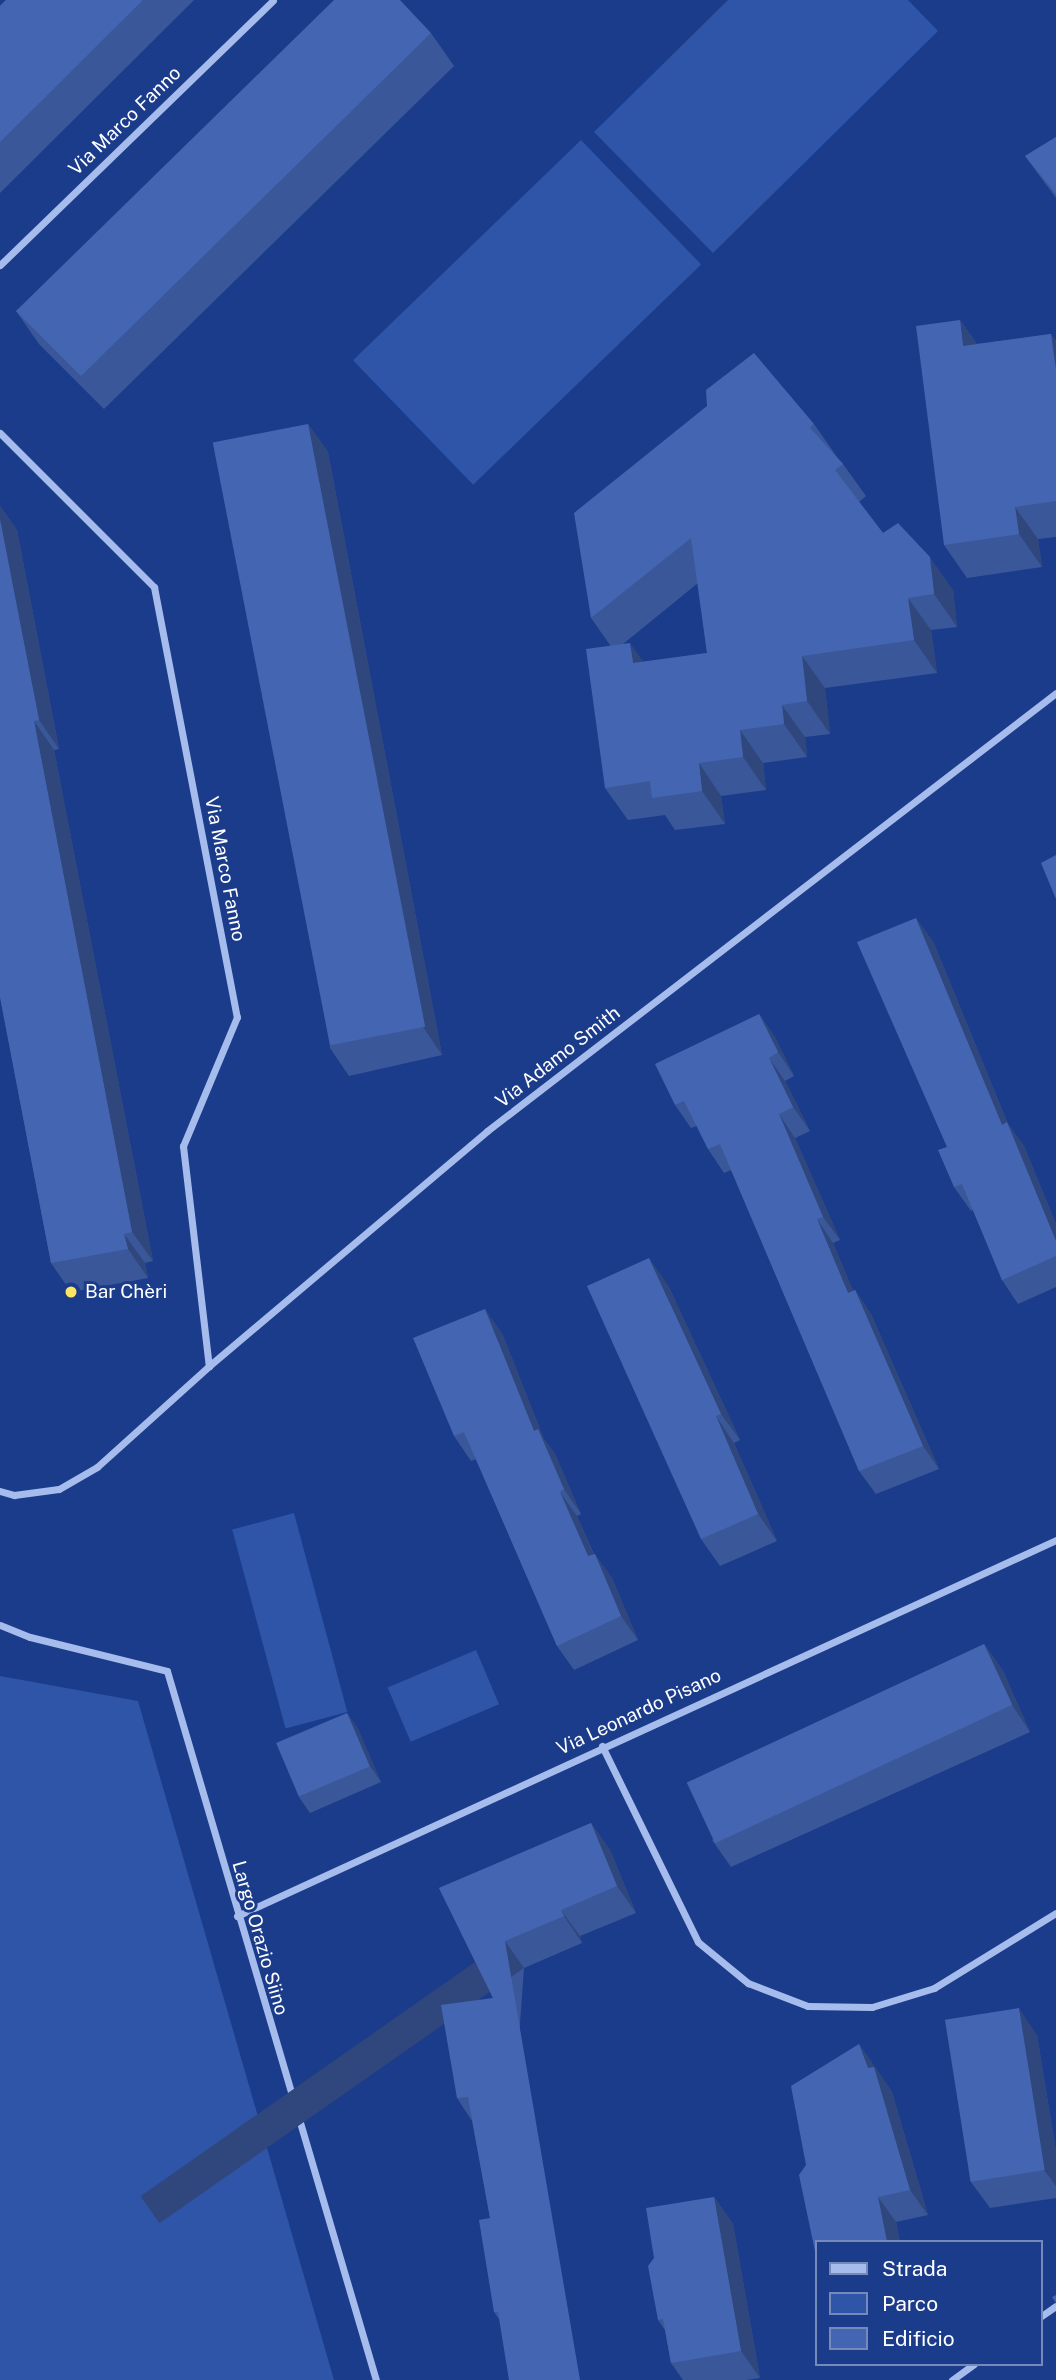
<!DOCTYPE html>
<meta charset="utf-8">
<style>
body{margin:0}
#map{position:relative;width:1056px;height:2380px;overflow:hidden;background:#1b3c8a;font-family:"Public Sans",sans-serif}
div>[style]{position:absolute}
.green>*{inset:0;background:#2e55a8;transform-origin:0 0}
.street>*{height:7px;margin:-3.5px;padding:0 3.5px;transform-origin:3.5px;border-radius:3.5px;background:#a6bced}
.wall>*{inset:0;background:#3a5899}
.shaded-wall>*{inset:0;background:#30477d;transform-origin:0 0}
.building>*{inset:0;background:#4466b2;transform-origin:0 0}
.dots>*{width:19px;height:19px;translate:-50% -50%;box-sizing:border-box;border:4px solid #1b3c8a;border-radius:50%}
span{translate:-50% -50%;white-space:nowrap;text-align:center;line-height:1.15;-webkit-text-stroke:6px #1b3c8a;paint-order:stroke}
.street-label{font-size:19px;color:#fff}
.poi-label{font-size:19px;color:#fff}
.left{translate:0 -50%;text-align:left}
.legend{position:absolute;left:815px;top:2240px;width:228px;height:126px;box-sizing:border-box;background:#1b3c8a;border:2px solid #768ab9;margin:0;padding:9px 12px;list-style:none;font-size:21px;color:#fff}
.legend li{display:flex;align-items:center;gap:14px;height:35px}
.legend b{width:35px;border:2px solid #768ab9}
</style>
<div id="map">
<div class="green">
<div style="clip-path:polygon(728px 0,908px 0,938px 31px,713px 253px,594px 132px)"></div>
<div style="left:581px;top:140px;width:173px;height:317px;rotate:46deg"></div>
<div style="left:294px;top:1513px;width:206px;height:64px;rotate:75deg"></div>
<div style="left:476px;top:1650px;width:59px;height:96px;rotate:67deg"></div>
<div style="clip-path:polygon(0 1676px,138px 1701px,334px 2380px,0 2380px)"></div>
</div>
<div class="street">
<div style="left:0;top:265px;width:380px;rotate:-44.1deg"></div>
<div style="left:0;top:433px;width:218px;rotate:45deg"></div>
<div style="left:154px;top:587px;width:438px;rotate:79.1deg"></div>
<div style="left:237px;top:1017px;width:140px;rotate:112.7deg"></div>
<div style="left:183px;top:1146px;width:222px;rotate:83.3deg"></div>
<div style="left:0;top:1491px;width:15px;rotate:16deg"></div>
<div style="left:14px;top:1495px;width:45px;rotate:-7.6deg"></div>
<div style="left:59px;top:1489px;width:44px;rotate:-30.1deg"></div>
<div style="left:97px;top:1467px;width:151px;rotate:-42deg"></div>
<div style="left:209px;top:1366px;width:364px;rotate:-40.2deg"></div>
<div style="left:487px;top:1131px;width:718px;rotate:-37.59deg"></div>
<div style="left:0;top:1625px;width:32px;rotate:22deg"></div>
<div style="left:30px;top:1637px;width:141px;rotate:13.9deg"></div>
<div style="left:167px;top:1671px;width:739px;rotate:73.58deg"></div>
<div style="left:602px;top:1746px;width:218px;rotate:63.9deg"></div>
<div style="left:698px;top:1942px;width:65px;rotate:39.4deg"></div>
<div style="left:748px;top:1983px;width:64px;rotate:21deg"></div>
<div style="left:808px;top:2006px;width:64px;rotate:0.9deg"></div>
<div style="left:872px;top:2007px;width:65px;rotate:-17deg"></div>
<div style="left:934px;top:1988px;width:143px;rotate:-31.6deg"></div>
<div style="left:237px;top:1916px;width:901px;rotate:-24.66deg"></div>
<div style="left:1040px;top:2317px;width:19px;rotate:-35deg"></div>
<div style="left:952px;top:2380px;width:27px;rotate:-36deg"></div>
</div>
<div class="wall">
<div style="clip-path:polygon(6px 0,194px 0,0 193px,0 6px)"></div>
<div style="clip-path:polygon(431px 33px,454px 66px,104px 409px,39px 344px,16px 311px)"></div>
<div style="clip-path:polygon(1056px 137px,1056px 198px,1025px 156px)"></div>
<div style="clip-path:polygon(960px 320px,977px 344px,1051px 334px,1056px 341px,1056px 537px,1038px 539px,1042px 567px,967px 578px,944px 545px)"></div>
<div style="clip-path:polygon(308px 424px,328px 452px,442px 1055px,349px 1076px,330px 1048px)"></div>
<div style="clip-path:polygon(evenodd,814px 424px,837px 457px,843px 464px,866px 496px,859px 502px,883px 533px,953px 590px,957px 627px,931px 630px,937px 673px,825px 688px,830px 734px,805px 737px,807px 757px,763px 763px,766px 790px,721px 796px,725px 824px,675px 830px,665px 815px,628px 820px,605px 788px,610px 645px,591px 618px,814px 424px,698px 583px,707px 653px,643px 662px,623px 644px,698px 583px)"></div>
<div style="clip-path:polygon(0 506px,17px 530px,59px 749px,54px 750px,153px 1261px,145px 1263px,148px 1278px,71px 1292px,51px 1263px,0 997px)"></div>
<div style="clip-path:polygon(933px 941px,1008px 1124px,1024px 1146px,1056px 1224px,1056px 1287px,1018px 1304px,1002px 1280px,973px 1210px,971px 1211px,954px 1187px,947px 1147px)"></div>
<div style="clip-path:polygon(759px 1014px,775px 1037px,794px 1076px,785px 1081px,810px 1131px,795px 1138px,840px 1240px,833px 1243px,853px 1291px,855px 1290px,871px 1314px,939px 1469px,876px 1494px,859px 1471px,731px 1170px,724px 1173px,708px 1149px,697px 1126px,691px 1128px,675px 1105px)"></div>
<div style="clip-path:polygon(668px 1285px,740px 1440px,734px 1443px,777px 1541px,720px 1566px,701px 1539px)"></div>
<div style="clip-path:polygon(502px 1333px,544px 1439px,555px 1454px,581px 1514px,577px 1516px,594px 1554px,612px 1578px,638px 1640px,574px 1670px,557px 1646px,476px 1459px,471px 1461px,454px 1436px)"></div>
<div style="clip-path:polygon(984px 1644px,1003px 1671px,1030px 1732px,731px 1867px,712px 1840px)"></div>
<div style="clip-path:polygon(347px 1713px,358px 1729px,381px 1782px,310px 1813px,299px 1797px)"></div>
<div style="clip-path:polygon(591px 1823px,610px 1850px,636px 1913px,580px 1936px,582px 1943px,524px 1968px,499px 2319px,494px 2312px,490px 2218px,472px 2121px,457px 2098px,493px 1998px,439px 1888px)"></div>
<div style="clip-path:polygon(1037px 2035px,1056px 2151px,1056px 2198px,990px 2208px,971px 2182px)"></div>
<div style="clip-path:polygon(859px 2044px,892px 2092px,928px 2215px,896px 2222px,900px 2242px,816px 2242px,806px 2165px)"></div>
<div style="clip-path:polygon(714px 2197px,733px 2224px,760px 2378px,746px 2380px,683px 2380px,671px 2363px,665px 2330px,658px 2320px)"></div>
</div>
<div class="shaded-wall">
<div style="clip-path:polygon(960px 320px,983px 353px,963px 346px)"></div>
<div style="clip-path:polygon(1051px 334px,1056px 341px,1056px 370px)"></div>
<div style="clip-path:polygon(308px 424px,328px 452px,442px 1055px,423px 1027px)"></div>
<div style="clip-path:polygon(0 506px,17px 530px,59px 749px,39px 720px,0 522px)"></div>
<div style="clip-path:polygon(1015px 507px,1038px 539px,1042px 567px,1019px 534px)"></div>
<div style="clip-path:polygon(930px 557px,953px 590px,957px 627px,934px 594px)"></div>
<div style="clip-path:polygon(908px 598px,931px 630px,937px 673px,914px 640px)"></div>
<div style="clip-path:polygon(630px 643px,653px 675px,633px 663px)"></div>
<div style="clip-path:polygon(802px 656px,825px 688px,830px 734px,807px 701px)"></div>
<div style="clip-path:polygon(782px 705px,805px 737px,807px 757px,784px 724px)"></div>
<div style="clip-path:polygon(34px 721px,54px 750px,153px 1261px,132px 1232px)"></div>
<div style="clip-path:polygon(740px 730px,763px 763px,766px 790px,743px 757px)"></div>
<div style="clip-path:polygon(699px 763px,721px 796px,725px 824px,702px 791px)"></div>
<div style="clip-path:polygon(916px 918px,933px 941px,1008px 1124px,1024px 1146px,1056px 1224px,1056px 1241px,1002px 1125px)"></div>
<div style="clip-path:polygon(759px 1014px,775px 1037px,794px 1076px,778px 1052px)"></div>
<div style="clip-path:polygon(769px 1058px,785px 1081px,810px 1131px,793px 1107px)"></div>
<div style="clip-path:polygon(779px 1114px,795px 1138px,840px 1240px,823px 1217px)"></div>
<div style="clip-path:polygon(817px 1219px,833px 1243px,864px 1316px,848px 1293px)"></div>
<div style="clip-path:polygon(124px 1234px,145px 1263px,148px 1278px,128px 1249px)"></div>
<div style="clip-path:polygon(649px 1258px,668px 1285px,740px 1440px,721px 1414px)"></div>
<div style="clip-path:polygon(855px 1290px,871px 1314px,939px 1469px,923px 1446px)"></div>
<div style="clip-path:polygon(485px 1309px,502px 1333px,544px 1439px,555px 1454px,581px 1514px,564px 1489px,534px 1431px)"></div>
<div style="clip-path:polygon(716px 1416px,734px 1443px,777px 1541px,758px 1514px)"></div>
<div style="clip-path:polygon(560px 1492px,577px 1516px,605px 1581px,588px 1556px)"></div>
<div style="clip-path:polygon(595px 1554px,612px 1578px,638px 1640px,621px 1616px)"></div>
<div style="clip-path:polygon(984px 1644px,1003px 1671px,1030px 1732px,1012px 1705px)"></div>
<div style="clip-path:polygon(347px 1713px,358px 1729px,381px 1782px,370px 1766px)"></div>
<div style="clip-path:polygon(591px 1823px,610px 1850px,636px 1913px,617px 1886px)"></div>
<div style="clip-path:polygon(561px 1910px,580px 1936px,582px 1943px,564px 1916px)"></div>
<div style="left:505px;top:1941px;width:33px;height:445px;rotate:55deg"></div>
<div style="clip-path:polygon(1019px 2008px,1037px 2035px,1056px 2151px,1056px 2186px,1044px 2170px)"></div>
<div style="clip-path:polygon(859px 2044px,892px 2092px,928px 2215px,910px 2190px)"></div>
<div style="clip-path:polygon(714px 2197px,733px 2224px,760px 2378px,741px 2351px)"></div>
<div style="clip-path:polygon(878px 2197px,896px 2222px,900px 2242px,887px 2242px)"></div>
</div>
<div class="building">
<div style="clip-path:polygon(6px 0,143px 0,0 142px,0 6px)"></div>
<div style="clip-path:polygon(334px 0,400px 0,431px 33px,81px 376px,16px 311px)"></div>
<div style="clip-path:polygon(1056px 137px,1056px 194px,1025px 156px)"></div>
<div style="clip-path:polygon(960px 320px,963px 346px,1051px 334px,1056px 370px,1056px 501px,1015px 507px,1019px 534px,944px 545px,916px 326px)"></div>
<div style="clip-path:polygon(754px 353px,814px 424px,810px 428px,843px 464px,835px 470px,883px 533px,898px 523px,930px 557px,934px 594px,908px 598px,914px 640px,802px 656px,807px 701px,782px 705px,784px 724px,740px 730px,743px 757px,699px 763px,702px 791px,652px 798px,650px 781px,605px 788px,586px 649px,630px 643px,633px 663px,707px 653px,691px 538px,591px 618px,574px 513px,707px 406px,706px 390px)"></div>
<div style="left:308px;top:424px;width:614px;height:97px;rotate:79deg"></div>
<div style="clip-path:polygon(0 519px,39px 720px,34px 721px,132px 1232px,124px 1234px,128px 1249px,51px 1263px,0 997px)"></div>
<div style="clip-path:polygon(1056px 855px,1056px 899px,1041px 863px)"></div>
<div style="clip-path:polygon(916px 918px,1002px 1125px,1007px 1122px,1056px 1241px,1056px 1256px,1002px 1280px,962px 1184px,954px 1187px,938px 1150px,947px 1147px,857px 942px)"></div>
<div style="clip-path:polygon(759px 1014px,778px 1052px,769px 1058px,793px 1107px,779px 1114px,823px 1217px,817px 1219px,848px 1293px,855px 1290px,923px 1446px,859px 1471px,720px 1144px,708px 1149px,684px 1101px,675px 1105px,655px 1064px)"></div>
<div style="clip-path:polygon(649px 1258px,721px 1414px,716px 1416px,758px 1514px,701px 1539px,587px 1286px)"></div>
<div style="clip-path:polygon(485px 1309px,534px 1431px,538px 1429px,564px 1489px,560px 1492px,588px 1556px,595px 1554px,621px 1616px,557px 1646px,464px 1432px,454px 1436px,413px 1338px)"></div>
<div style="left:984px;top:1644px;width:67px;height:328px;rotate:65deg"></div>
<div style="left:347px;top:1713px;width:58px;height:77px;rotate:67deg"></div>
<div style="clip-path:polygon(591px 1823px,617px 1886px,561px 1910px,564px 1916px,505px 1941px,580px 2380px,509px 2380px,498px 2312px,494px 2312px,479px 2220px,490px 2218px,468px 2097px,457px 2098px,441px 2005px,493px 1998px,439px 1888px)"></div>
<div style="left:1019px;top:2008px;width:164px;height:75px;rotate:81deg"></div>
<div style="clip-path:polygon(859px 2044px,868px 2068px,874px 2067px,910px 2190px,878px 2197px,887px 2242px,816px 2242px,816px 2256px,799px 2175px,806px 2165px,791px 2086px)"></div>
<div style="clip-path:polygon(714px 2197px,741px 2351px,671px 2363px,663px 2319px,658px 2320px,648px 2266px,654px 2258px,646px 2208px)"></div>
<div style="clip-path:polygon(1056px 2295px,1056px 2303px,1052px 2297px)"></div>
</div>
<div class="dots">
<div style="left:71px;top:1292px;background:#fee663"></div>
</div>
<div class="street-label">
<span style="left:125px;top:121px;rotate:-44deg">Via Marco Fanno</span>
<span style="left:225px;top:869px;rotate:79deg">Via Marco Fanno</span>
<span style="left:558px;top:1057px;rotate:-38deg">Via Adamo Smith</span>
<span style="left:639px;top:1712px;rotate:-25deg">Via Leonardo Pisano</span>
<span style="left:260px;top:1938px;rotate:74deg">Largo Orazio Siino</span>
</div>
<div class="poi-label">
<span class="left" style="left:85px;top:1292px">Bar Chèri</span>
</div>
<ul class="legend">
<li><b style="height:9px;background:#a6bced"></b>Strada</li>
<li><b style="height:19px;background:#2e55a8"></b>Parco</li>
<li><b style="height:19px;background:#4466b2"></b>Edificio</li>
</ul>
</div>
